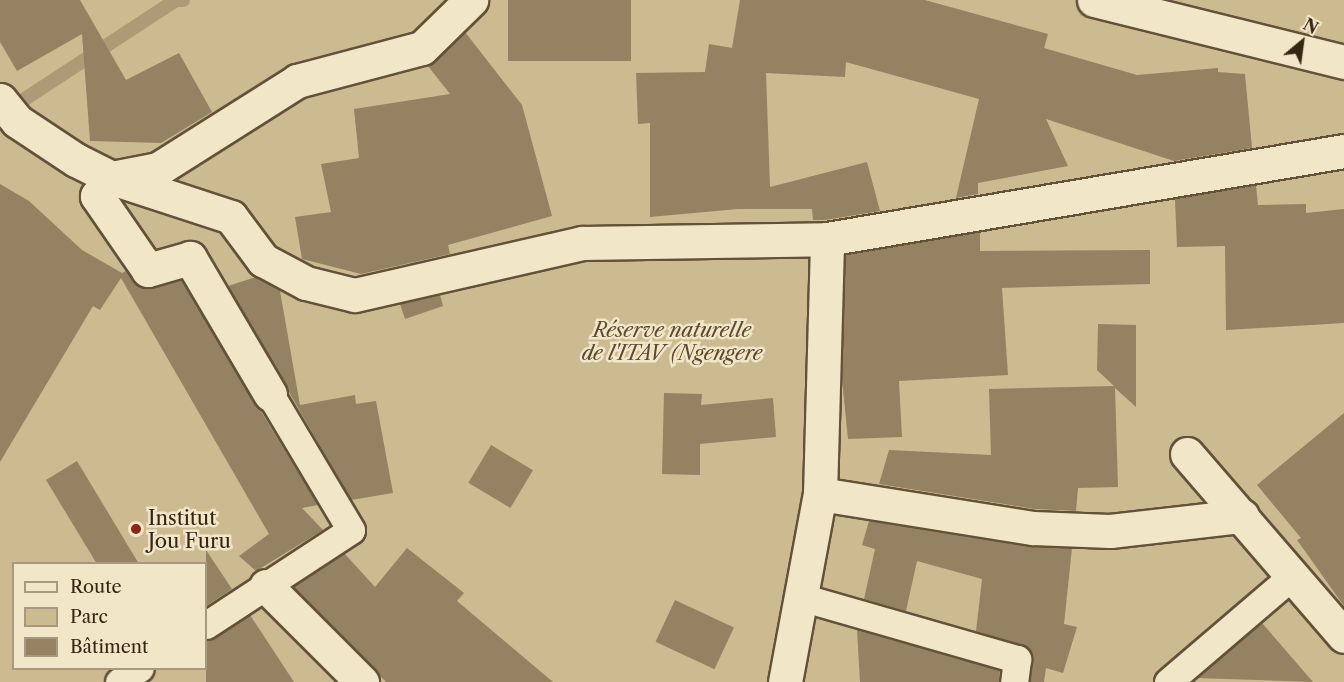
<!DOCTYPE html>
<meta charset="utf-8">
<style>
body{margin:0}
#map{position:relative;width:1344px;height:682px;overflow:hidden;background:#ebd8aa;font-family:"Libre Caslon Text",serif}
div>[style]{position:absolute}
.green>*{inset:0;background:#ccba90}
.stream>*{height:14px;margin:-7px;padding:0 7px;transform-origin:7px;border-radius:7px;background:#ad9b77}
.building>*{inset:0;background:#948262;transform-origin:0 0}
.roads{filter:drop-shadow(2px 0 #625239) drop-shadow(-2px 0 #625239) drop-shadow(0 2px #625239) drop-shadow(0 -2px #625239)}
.lane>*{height:27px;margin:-13.5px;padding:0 13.5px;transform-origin:13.5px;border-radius:13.5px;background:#f2e6c8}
.street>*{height:33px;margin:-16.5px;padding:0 16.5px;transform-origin:16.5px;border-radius:16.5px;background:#f2e6c8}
.dots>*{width:16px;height:16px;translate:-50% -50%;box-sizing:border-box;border:3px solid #f2e6c8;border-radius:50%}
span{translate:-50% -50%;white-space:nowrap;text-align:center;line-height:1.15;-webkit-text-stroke:5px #f2e6c8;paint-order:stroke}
.park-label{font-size:20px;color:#5b4a32;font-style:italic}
.poi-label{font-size:20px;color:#352513}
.left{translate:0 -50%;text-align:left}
.legend{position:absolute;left:12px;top:562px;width:195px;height:108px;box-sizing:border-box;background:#f2e6c8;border:2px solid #a69980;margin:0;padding:8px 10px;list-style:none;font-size:18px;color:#352513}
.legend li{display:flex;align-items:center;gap:12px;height:30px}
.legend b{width:30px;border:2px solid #a69980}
.north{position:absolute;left:1272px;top:12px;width:60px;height:60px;-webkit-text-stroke:4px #f2e6c8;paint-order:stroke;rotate:29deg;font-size:16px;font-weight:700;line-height:24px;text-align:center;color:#352513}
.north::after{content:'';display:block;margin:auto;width:21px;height:27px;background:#352513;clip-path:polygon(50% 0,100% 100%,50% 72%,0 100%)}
</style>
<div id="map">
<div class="green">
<div style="clip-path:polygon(evenodd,0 0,1344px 0,1344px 682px,0 682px,0 0,14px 564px,206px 564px,206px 668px,14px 668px,14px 564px)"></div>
</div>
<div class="stream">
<div style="left:8px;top:110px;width:201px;rotate:-33.2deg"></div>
<div style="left:176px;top:0;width:7px"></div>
</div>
<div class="building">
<div style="clip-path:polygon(0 0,80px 0,126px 80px,179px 53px,212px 112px,161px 143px,90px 141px,82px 34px,17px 71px,0 42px)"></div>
<div style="left:508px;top:0;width:123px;height:61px"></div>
<div style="clip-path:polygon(740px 0,925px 0,1048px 34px,1044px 48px,1137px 75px,1218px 68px,1218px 72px,1245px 74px,1252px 148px,1174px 161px,1046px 119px,1068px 166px,978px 183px,978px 194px,956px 198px,979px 99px,846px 62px,845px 77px,766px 73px,770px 187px,867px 162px,880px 211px,825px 220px,813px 220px,812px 209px,738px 209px,650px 217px,650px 123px,638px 124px,636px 73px,705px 72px,709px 44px,732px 48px)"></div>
<div style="clip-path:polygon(465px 32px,522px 105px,552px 216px,448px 245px,450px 254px,361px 274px,302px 259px,295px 217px,331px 212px,321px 164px,359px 158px,354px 109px,450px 94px,428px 66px)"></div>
<div style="clip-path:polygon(0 184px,29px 201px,82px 250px,122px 273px,126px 271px,141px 287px,181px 280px,318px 505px,302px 508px,323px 530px,256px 571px,239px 556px,269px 534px,121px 278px,100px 310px,93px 306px,0 462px)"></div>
<div style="clip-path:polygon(1256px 185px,1258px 205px,1306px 204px,1306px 213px,1344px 209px,1344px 323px,1226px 330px,1225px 246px,1177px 247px,1175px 199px)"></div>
<div style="clip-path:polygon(980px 232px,980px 251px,1150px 250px,1150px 284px,1002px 288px,1008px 375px,899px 381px,902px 437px,848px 439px,842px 380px,845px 255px)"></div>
<div style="clip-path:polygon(256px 277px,280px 291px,300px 405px,355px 395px,356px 404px,376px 401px,393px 493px,351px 500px,228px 286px)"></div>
<div style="clip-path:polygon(440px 295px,443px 306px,405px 319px,400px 304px)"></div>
<div style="clip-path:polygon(1098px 324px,1136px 325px,1136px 407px,1115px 388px,1118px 487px,1078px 488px,1076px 511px,1035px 509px,879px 484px,889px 450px,991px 455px,989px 389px,1114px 386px,1097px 370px)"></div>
<div style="clip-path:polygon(664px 393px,702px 394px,701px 405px,773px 398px,776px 437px,700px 444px,700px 475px,662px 474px)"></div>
<div style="clip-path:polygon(1344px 413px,1344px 606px,1297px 540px,1301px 538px,1257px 485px)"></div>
<div style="left:491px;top:445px;width:49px;height:44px;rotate:31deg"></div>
<div style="clip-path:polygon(77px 461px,139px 564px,97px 564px,46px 480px)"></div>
<div style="clip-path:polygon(869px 521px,1030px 547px,1072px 548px,1064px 624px,1077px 627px,1063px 673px,1046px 668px,1044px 682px,1030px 682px,1033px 661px,1028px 648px,976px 631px,982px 579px,917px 561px,906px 611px,864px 599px,875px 549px,862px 545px)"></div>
<div style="clip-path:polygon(407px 548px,464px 593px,457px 601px,553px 682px,386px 682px,293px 587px,344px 553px,375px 587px)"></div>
<div style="clip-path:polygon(206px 550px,232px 589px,206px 606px)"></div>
<div style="left:675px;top:600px;width:65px;height:46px;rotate:25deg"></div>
<div style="clip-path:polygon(250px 615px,294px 682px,206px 682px,206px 641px)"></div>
<div style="clip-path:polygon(1262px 623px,1313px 682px,1197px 678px)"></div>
<div style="clip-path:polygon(857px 630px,1000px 670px,999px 682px,860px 682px)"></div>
</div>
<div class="roads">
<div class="lane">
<div style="left:804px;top:598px;width:222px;rotate:16deg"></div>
<div style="left:1017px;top:659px;width:23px;rotate:97deg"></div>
<div style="left:206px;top:625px;width:173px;rotate:-33.2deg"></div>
<div style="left:351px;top:530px;width:158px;rotate:-120.8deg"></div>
<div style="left:119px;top:682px;width:25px;rotate:-34deg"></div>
<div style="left:1168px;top:682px;width:162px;rotate:-40.5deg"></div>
</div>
<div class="street">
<div style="left:1094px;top:0;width:258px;rotate:13.9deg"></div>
<div style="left:0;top:100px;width:27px;rotate:51deg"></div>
<div style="left:17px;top:121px;width:71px;rotate:33.5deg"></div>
<div style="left:76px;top:160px;width:40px;rotate:26.6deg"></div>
<div style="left:112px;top:178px;width:125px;rotate:18.1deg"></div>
<div style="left:231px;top:217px;width:54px;rotate:53.3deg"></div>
<div style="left:263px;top:260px;width:49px;rotate:28.1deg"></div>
<div style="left:306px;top:283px;width:50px;rotate:13.8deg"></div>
<div style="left:355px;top:295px;width:233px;rotate:-12.9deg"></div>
<div style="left:582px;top:243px;width:245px;rotate:-0.9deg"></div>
<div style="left:827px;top:239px;width:524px;rotate:-9.66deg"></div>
<div style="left:270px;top:394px;width:158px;rotate:-120.5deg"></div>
<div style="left:190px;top:258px;width:44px;rotate:164.1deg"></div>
<div style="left:148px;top:270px;width:90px;rotate:-124.6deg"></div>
<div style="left:97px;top:196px;width:23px;rotate:-50deg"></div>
<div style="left:112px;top:178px;width:47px;rotate:-11.1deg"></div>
<div style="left:158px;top:169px;width:165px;rotate:-32.3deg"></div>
<div style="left:297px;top:81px;width:129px;rotate:-14.8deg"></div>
<div style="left:422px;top:48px;width:69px;rotate:-44.4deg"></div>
<div style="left:1187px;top:454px;width:240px;rotate:49.2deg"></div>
<div style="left:820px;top:494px;width:216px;rotate:9.1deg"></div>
<div style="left:1033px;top:528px;width:77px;rotate:2.2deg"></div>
<div style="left:1110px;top:531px;width:133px;rotate:-6.5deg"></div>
<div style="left:266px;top:586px;width:136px;rotate:45deg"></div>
<div style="left:785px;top:682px;width:191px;rotate:-79.5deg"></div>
<div style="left:820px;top:494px;width:255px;rotate:-88.4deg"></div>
</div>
</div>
<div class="dots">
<div style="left:136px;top:529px;background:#8f2418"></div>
</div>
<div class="park-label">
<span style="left:672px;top:342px">Réserve naturelle<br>de l'ITAV (Ngengere</span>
</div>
<div class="poi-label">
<span class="left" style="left:148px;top:530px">Institut<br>Jou Furu</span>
</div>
<ul class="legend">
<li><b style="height:8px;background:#f2e6c8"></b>Route</li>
<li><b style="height:16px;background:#ccba90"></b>Parc</li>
<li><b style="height:16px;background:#948262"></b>Bâtiment</li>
</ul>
<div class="north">N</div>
</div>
